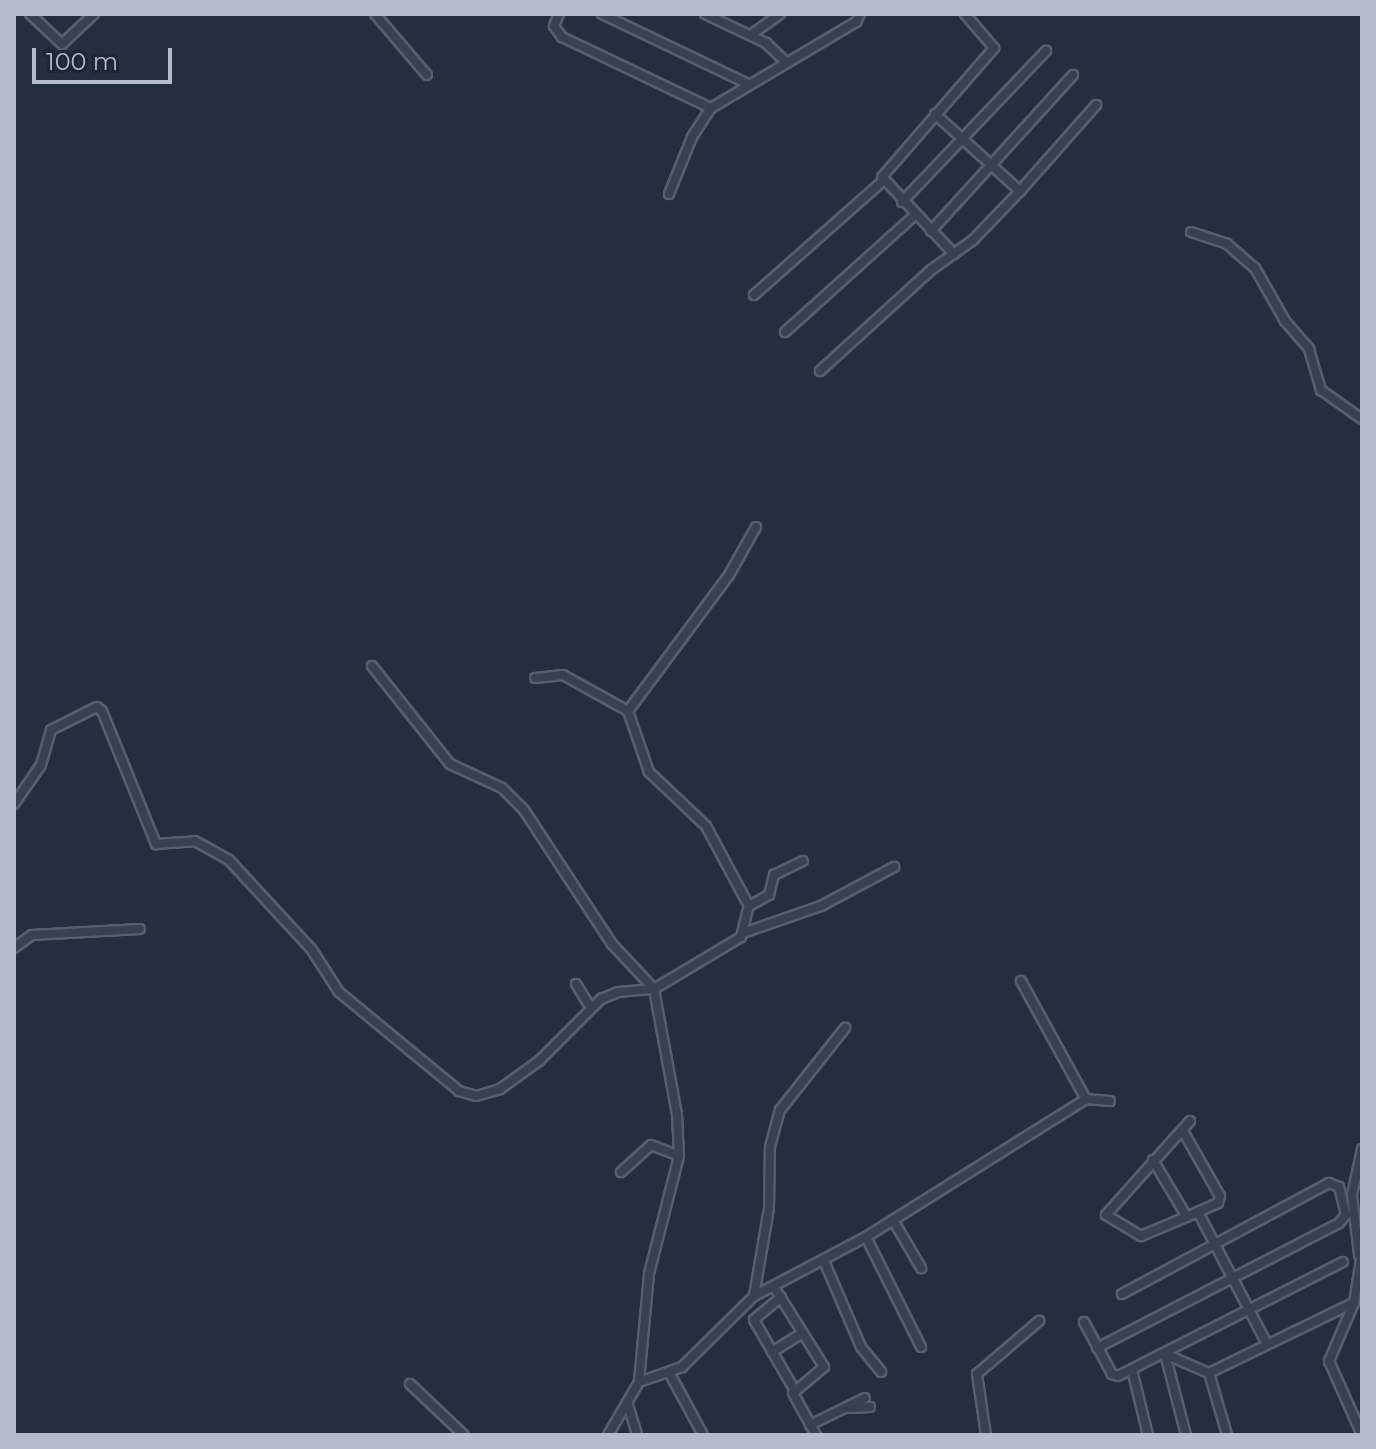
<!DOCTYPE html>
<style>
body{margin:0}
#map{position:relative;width:1376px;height:1449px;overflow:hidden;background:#242f3e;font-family:Montserrat,sans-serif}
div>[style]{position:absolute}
.roads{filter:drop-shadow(2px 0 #565f6c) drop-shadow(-2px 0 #565f6c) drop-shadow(0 2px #565f6c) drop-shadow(0 -2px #565f6c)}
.minor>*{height:8px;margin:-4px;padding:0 4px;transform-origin:4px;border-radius:4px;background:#38414e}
span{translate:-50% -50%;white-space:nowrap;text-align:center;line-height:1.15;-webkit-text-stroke:7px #1d2633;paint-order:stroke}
.frame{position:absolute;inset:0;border:16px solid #b4bcc9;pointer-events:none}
.scale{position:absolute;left:32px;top:48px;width:140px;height:36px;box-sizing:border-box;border:4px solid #b4bcc9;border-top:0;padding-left:10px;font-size:24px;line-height:28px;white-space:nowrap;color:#b4bcc9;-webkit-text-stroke:6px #1d2633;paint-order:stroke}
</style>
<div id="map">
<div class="roads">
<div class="minor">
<div style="left:30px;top:14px;width:44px;rotate:43.2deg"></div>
<div style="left:62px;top:44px;width:44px;rotate:-43.2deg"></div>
<div style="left:375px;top:14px;width:80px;rotate:49.6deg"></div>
<div style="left:559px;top:14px;width:13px;rotate:113deg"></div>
<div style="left:554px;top:26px;width:14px;rotate:54deg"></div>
<div style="left:562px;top:37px;width:165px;rotate:25.5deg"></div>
<div style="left:711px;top:108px;width:169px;rotate:-30.7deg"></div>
<div style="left:856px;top:22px;width:9px;rotate:-63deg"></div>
<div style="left:602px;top:14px;width:162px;rotate:25.6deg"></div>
<div style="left:705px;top:14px;width:68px;rotate:25.4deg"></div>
<div style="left:766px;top:43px;width:28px;rotate:44deg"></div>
<div style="left:751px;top:35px;width:36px;rotate:-36deg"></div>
<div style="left:935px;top:114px;width:115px;rotate:42.2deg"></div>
<div style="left:1020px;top:191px;width:115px;rotate:-48.5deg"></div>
<div style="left:669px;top:194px;width:61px;rotate:-68deg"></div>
<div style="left:692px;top:137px;width:35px;rotate:-57deg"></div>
<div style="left:902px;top:202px;width:209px;rotate:-46.4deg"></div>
<div style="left:931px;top:231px;width:211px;rotate:-47.7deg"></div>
<div style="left:1191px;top:232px;width:38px;rotate:18deg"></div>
<div style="left:1227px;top:244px;width:37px;rotate:41deg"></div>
<div style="left:1255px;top:268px;width:61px;rotate:60.5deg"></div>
<div style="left:1285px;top:321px;width:37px;rotate:49deg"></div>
<div style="left:1309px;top:349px;width:43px;rotate:73.7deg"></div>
<div style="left:1321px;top:390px;width:50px;rotate:35.3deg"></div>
<div style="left:954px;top:254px;width:105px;rotate:-133.1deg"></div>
<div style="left:882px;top:177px;width:171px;rotate:-49deg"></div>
<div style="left:994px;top:48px;width:45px;rotate:-130.5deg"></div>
<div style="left:754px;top:295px;width:172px;rotate:-41.5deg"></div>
<div style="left:785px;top:332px;width:175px;rotate:-42deg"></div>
<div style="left:820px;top:371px;width:150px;rotate:-42.3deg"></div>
<div style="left:931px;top:270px;width:52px;rotate:-35.5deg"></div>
<div style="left:973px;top:240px;width:68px;rotate:-46.2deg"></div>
<div style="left:372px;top:666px;width:125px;rotate:51.5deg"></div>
<div style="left:450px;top:764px;width:57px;rotate:24.8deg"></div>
<div style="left:502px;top:788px;width:31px;rotate:45deg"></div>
<div style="left:524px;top:810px;width:160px;rotate:56.7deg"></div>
<div style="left:612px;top:944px;width:62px;rotate:47deg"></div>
<div style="left:654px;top:989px;width:101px;rotate:-30.9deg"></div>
<div style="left:741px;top:937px;width:32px;rotate:-76deg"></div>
<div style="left:749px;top:906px;width:91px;rotate:-118.3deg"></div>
<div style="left:706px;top:826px;width:79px;rotate:-136.5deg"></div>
<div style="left:649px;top:772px;width:65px;rotate:-109deg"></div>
<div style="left:628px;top:711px;width:74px;rotate:-151deg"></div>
<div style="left:563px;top:675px;width:28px;rotate:174deg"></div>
<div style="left:628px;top:711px;width:169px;rotate:-53.4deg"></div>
<div style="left:729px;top:575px;width:55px;rotate:-60.6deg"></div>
<div style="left:14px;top:804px;width:47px;rotate:-55.3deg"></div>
<div style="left:41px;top:765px;width:36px;rotate:-74deg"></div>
<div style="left:51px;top:730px;width:51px;rotate:-26.6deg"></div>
<div style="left:97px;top:707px;width:6px;rotate:39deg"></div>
<div style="left:102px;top:711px;width:144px;rotate:67.9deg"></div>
<div style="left:156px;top:844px;width:39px;rotate:-4deg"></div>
<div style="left:195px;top:841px;width:39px;rotate:29deg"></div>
<div style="left:229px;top:860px;width:122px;rotate:47.3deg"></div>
<div style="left:312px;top:950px;width:50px;rotate:57.3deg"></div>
<div style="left:339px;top:992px;width:156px;rotate:39.5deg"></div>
<div style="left:459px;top:1091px;width:18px;rotate:16deg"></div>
<div style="left:476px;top:1096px;width:25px;rotate:-16deg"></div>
<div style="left:500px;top:1089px;width:48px;rotate:-35.7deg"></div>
<div style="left:539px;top:1061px;width:88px;rotate:-45deg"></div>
<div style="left:601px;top:999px;width:18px;rotate:-22deg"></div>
<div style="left:618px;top:992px;width:36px;rotate:-5deg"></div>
<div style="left:654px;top:989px;width:127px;rotate:79.6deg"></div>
<div style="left:677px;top:1114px;width:42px;rotate:87.3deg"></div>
<div style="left:679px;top:1156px;width:122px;rotate:104.3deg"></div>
<div style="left:649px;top:1274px;width:108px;rotate:95.3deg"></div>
<div style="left:639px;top:1382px;width:61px;rotate:120.3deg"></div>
<div style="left:749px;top:906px;width:23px;rotate:-29deg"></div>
<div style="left:769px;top:895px;width:21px;rotate:-76deg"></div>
<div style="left:774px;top:875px;width:32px;rotate:-26deg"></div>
<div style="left:743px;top:933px;width:83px;rotate:-19.1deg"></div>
<div style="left:821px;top:906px;width:83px;rotate:-28.1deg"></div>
<div style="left:14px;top:948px;width:22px;rotate:-36deg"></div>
<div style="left:32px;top:935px;width:108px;rotate:-3.2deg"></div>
<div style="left:1021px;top:981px;width:135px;rotate:61.2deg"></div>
<div style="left:576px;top:984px;width:26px;rotate:58deg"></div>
<div style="left:1190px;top:1121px;width:126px;rotate:131.8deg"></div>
<div style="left:1106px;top:1215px;width:41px;rotate:31deg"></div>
<div style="left:1141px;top:1236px;width:62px;rotate:-22.8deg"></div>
<div style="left:1183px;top:1131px;width:75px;rotate:60.4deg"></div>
<div style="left:1220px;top:1196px;width:7px;rotate:106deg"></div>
<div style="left:1218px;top:1203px;width:22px;rotate:156deg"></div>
<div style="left:1198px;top:1212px;width:149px;rotate:62.4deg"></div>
<div style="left:1153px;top:1160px;width:66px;rotate:59.2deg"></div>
<div style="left:621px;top:1172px;width:40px;rotate:-42deg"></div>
<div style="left:651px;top:1145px;width:30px;rotate:21deg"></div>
<div style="left:893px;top:1220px;width:56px;rotate:59.7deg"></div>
<div style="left:866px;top:1237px;width:123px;rotate:63.4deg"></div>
<div style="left:1359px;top:1255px;width:60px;rotate:-96.7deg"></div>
<div style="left:1352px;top:1195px;width:47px;rotate:-77.7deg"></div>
<div style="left:824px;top:1261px;width:94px;rotate:66.7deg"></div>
<div style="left:861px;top:1347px;width:32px;rotate:51deg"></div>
<div style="left:774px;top:1287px;width:94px;rotate:58deg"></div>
<div style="left:824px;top:1367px;width:40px;rotate:140deg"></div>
<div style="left:793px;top:1393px;width:48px;rotate:61.3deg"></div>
<div style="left:754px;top:1296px;width:89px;rotate:-80.3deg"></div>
<div style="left:769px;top:1208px;width:61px;rotate:-89.1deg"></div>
<div style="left:770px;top:1147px;width:38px;rotate:-75deg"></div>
<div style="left:780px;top:1110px;width:105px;rotate:-51.6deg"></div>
<div style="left:781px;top:1297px;width:35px;rotate:140deg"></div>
<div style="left:754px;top:1320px;width:80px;rotate:59.9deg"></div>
<div style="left:1084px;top:1322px;width:59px;rotate:61.7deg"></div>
<div style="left:1112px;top:1374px;width:6px;rotate:18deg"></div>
<div style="left:1118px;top:1376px;width:252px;rotate:-26.9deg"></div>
<div style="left:1097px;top:1348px;width:272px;rotate:-27.3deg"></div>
<div style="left:1339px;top:1223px;width:11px;rotate:-49deg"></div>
<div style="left:1346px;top:1215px;width:29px;rotate:-104deg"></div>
<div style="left:1339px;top:1187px;width:11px;rotate:-158deg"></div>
<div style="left:1329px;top:1183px;width:235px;rotate:151.8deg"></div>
<div style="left:772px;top:1352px;width:36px;rotate:-32deg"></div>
<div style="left:1165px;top:1354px;width:48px;rotate:23.4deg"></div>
<div style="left:1209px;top:1373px;width:65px;rotate:73.8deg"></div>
<div style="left:1165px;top:1354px;width:84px;rotate:75.5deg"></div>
<div style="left:1132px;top:1370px;width:67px;rotate:76.2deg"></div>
<div style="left:1209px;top:1373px;width:160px;rotate:-25.9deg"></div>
<div style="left:670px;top:1374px;width:69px;rotate:61.6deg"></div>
<div style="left:639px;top:1382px;width:46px;rotate:-19.2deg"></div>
<div style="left:682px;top:1367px;width:101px;rotate:-44.6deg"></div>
<div style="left:754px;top:1296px;width:127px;rotate:-27.8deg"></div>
<div style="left:866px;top:1237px;width:260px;rotate:-32.1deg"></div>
<div style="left:1086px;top:1099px;width:24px;rotate:5deg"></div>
<div style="left:410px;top:1384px;width:74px;rotate:43.4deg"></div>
<div style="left:628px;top:1405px;width:31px;rotate:73deg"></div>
<div style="left:849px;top:1408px;width:21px;rotate:-3deg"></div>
<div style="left:810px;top:1425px;width:61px;rotate:-26.1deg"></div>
<div style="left:986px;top:1435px;width:62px;rotate:-98.4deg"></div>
<div style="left:977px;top:1374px;width:82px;rotate:-40.5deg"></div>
<div style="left:1362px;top:1435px;width:81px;rotate:-114deg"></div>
<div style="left:1329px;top:1361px;width:63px;rotate:-66.7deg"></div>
<div style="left:1354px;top:1303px;width:51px;rotate:-80.9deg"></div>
</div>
</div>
<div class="frame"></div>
<div class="scale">100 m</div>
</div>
